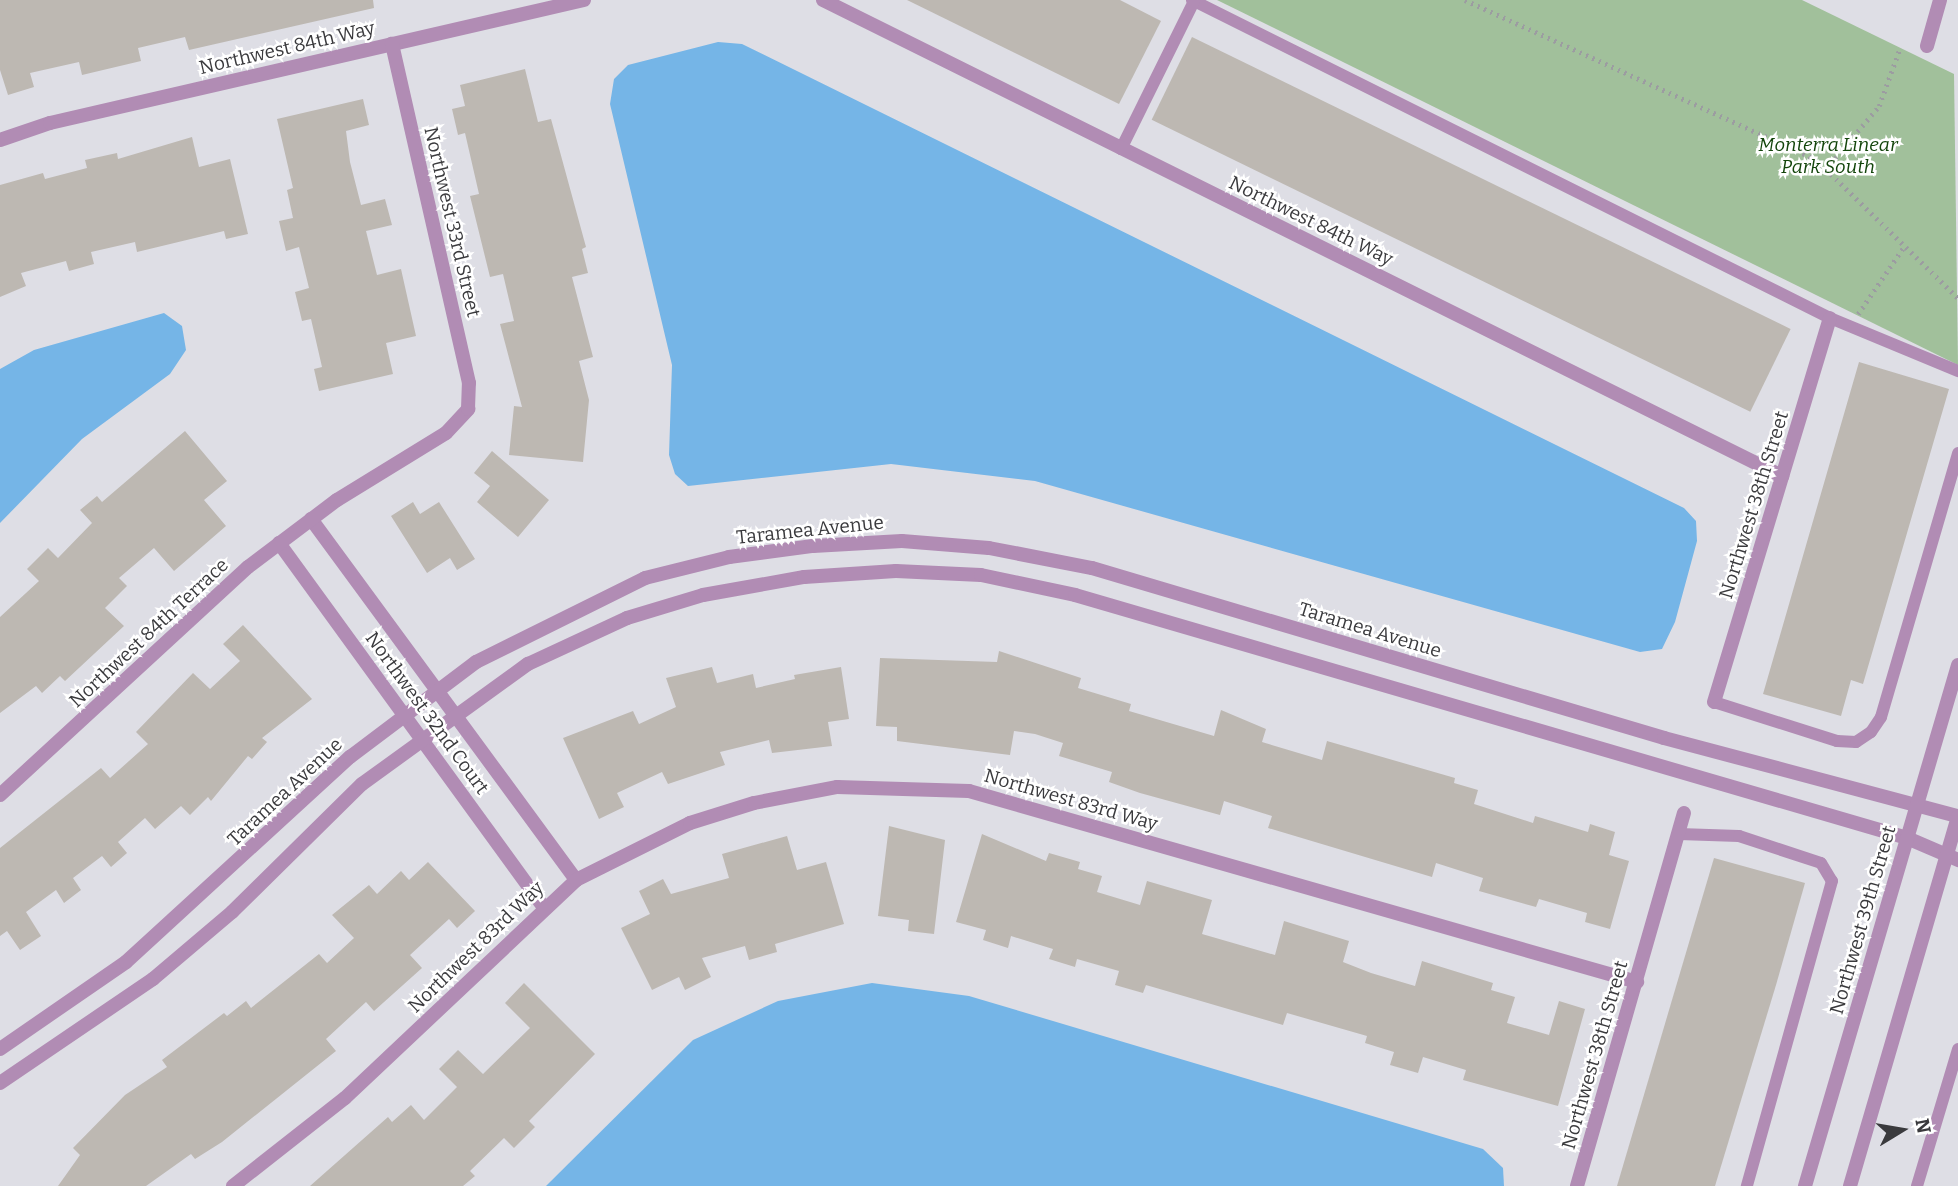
<!DOCTYPE html>
<style>
body{margin:0}
#map{position:relative;width:1958px;height:1186px;overflow:hidden;background:#dedee5;font-family:Bitter,serif}
div>[style]{position:absolute}
.green>*{inset:0;background:#a1c09b}
.water>*{inset:0;background:#75b5e7}
.building>*{inset:0;background:#bdb8b2;transform-origin:0 0}
.path>*{height:4.5px;margin-top:-2.25px;transform-origin:0;background:repeating-linear-gradient(90deg,#9c9ca1 0 2px,transparent 0 7px)}
.service>*{height:12px;margin:-6px;padding:0 6px;transform-origin:6px;border-radius:6px;background:#b18cb4}
.minor>*{height:14px;margin:-7px;padding:0 7px;transform-origin:7px;border-radius:7px;background:#b18cb4}
span{translate:-50% -50%;white-space:nowrap;text-align:center;line-height:1.15;-webkit-text-stroke:5px #fff;paint-order:stroke}
.street-label{font-size:19px;color:#3a3a3d}
.park-label{font-size:19px;color:#13450b;font-style:italic}
.north{position:absolute;left:1867px;top:1095px;width:70px;height:70px;-webkit-text-stroke:5px #fff;paint-order:stroke;rotate:79deg;font-size:19px;font-weight:700;line-height:28px;text-align:center;color:#3a3a3d}
.north::after{content:'';display:block;margin:auto;width:24px;height:32px;background:#3a3a3d;clip-path:polygon(50% 0,100% 100%,50% 72%,0 100%)}
</style>
<div id="map">
<div class="green">
<div style="clip-path:polygon(1217px 0,1802px 0,1954px 74px,1958px 365px)"></div>
</div>
<div class="water">
<div style="clip-path:polygon(718px 42px,742px 44px,1684px 508px,1696px 521px,1697px 541px,1675px 622px,1662px 649px,1640px 652px,1035px 481px,891px 464px,688px 486px,675px 474px,669px 455px,672px 365px,610px 104px,614px 79px,628px 65px)"></div>
<div style="clip-path:polygon(164px 313px,182px 326px,186px 350px,170px 374px,82px 439px,0 523px,0 369px,34px 350px)"></div>
<div style="clip-path:polygon(872px 983px,969px 996px,1483px 1149px,1503px 1168px,1504px 1186px,546px 1186px,693px 1040px,778px 1001px)"></div>
</div>
<div class="building">
<div style="clip-path:polygon(0 0,373px 0,374px 8px,189px 50px,185px 37px,138px 48px,141px 61px,82px 75px,79px 62px,30px 73px,34px 87px,8px 95px,0 70px)"></div>
<div style="clip-path:polygon(907px 0,1120px 0,1161px 21px,1119px 104px)"></div>
<div style="left:1192px;top:37px;width:666px;height:92px;rotate:26deg"></div>
<div style="clip-path:polygon(525px 69px,538px 122px,551px 119px,586px 247px,582px 249px,588px 273px,572px 277px,593px 357px,579px 361px,589px 400px,583px 462px,509px 455px,514px 406px,522px 407px,500px 324px,514px 321px,503px 274px,490px 277px,470px 196px,479px 194px,465px 133px,458px 135px,452px 109px,465px 106px,460px 85px)"></div>
<div style="clip-path:polygon(363px 99px,369px 125px,346px 131px,350px 162px,361px 205px,385px 199px,392px 225px,366px 231px,377px 275px,401px 269px,416px 336px,386px 343px,393px 374px,319px 391px,314px 369px,322px 367px,311px 319px,302px 321px,295px 292px,309px 288px,299px 247px,286px 251px,279px 221px,293px 218px,287px 190px,293px 188px,277px 119px)"></div>
<div style="clip-path:polygon(192px 137px,199px 167px,230px 159px,248px 234px,226px 239px,224px 231px,137px 252px,135px 242px,91px 252px,94px 264px,69px 271px,66px 261px,21px 273px,26px 286px,0 297px,0 185px,43px 173px,45px 179px,87px 168px,85px 160px,117px 153px,118px 159px)"></div>
<div style="clip-path:polygon(1859px 362px,1949px 389px,1863px 684px,1851px 680px,1841px 716px,1763px 694px)"></div>
<div style="clip-path:polygon(185px 431px,227px 481px,204px 500px,226px 526px,174px 571px,154px 548px,119px 578px,127px 586px,105px 608px,124px 626px,65px 681px,60px 676px,42px 693px,36px 686px,0 713px,0 617px,39px 581px,27px 569px,48px 548px,58px 558px,92px 523px,80px 510px,97px 496px,102px 502px)"></div>
<div style="clip-path:polygon(492px 451px,549px 500px,518px 537px,477px 502px,490px 486px,474px 473px)"></div>
<div style="clip-path:polygon(413px 502px,420px 514px,439px 502px,475px 559px,457px 570px,450px 558px,427px 573px,391px 516px)"></div>
<div style="clip-path:polygon(243px 625px,312px 699px,262px 738px,267px 742px,252px 759px,248px 756px,211px 801px,208px 797px,190px 815px,181px 806px,155px 829px,145px 818px,118px 842px,127px 853px,111px 867px,102px 856px,73px 878px,81px 890px,64px 903px,56px 890px,26px 912px,41px 936px,20px 950px,7px 931px,0 936px,0 848px,101px 768px,110px 778px,148px 744px,136px 732px,193px 673px,210px 689px,240px 661px,223px 644px)"></div>
<div style="clip-path:polygon(999px 651px,1081px 678px,1078px 688px,1131px 704px,1129px 711px,1214px 736px,1221px 710px,1266px 729px,1262px 742px,1322px 760px,1327px 741px,1455px 778px,1454px 783px,1478px 790px,1474px 804px,1533px 823px,1535px 816px,1588px 832px,1590px 824px,1615px 832px,1609px 855px,1629px 861px,1610px 929px,1585px 922px,1587px 913px,1539px 899px,1536px 907px,1479px 891px,1483px 878px,1436px 863px,1432px 877px,1268px 828px,1272px 816px,1224px 801px,1220px 815px,1140px 793px,1109px 782px,1112px 772px,1059px 756px,1063px 743px,1035px 734px,1014px 731px,1010px 755px,897px 741px,897px 727px,876px 726px,880px 658px,997px 662px)"></div>
<div style="clip-path:polygon(712px 667px,717px 683px,753px 674px,756px 688px,795px 679px,794px 675px,841px 667px,849px 719px,828px 722px,832px 746px,772px 753px,769px 740px,720px 752px,725px 765px,668px 784px,662px 772px,617px 793px,624px 807px,599px 819px,563px 738px,633px 711px,639px 724px,676px 707px,666px 678px)"></div>
<div style="clip-path:polygon(889px 826px,945px 840px,934px 934px,908px 931px,909px 920px,878px 916px)"></div>
<div style="clip-path:polygon(982px 834px,1046px 861px,1049px 853px,1080px 862px,1078px 869px,1102px 876px,1097px 892px,1140px 905px,1147px 881px,1212px 900px,1202px 934px,1275px 955px,1284px 921px,1349px 941px,1343px 962px,1371px 973px,1415px 986px,1422px 961px,1493px 983px,1491px 990px,1515px 997px,1507px 1023px,1549px 1035px,1559px 1001px,1585px 1009px,1558px 1106px,1463px 1080px,1466px 1070px,1423px 1057px,1418px 1073px,1390px 1065px,1394px 1052px,1365px 1043px,1367px 1036px,1287px 1013px,1283px 1025px,1146px 985px,1143px 993px,1115px 985px,1119px 971px,1077px 959px,1075px 967px,1049px 959px,1053px 949px,1011px 936px,1008px 948px,983px 940px,986px 930px,956px 922px)"></div>
<div style="clip-path:polygon(787px 836px,797px 870px,826px 862px,844px 924px,775px 944px,777px 952px,749px 960px,745px 946px,702px 958px,711px 977px,685px 990px,679px 977px,652px 990px,621px 928px,650px 914px,639px 891px,663px 879px,671px 894px,729px 878px,722px 854px)"></div>
<div style="clip-path:polygon(1714px 858px,1805px 883px,1776px 985px,1715px 1186px,1617px 1186px)"></div>
<div style="clip-path:polygon(428px 862px,475px 911px,457px 928px,449px 919px,410px 955px,422px 968px,374px 1011px,366px 1002px,326px 1039px,336px 1051px,222px 1142px,195px 1159px,191px 1154px,146px 1186px,58px 1186px,80px 1155px,73px 1148px,125px 1095px,167px 1067px,162px 1060px,224px 1013px,227px 1016px,246px 1001px,251px 1008px,319px 954px,327px 963px,354px 938px,332px 915px,369px 885px,377px 894px,401px 871px,409px 880px)"></div>
<div style="clip-path:polygon(524px 983px,595px 1054px,529px 1121px,535px 1127px,514px 1148px,504px 1138px,470px 1171px,475px 1176px,463px 1186px,310px 1186px,388px 1117px,392px 1122px,411px 1105px,424px 1120px,457px 1087px,439px 1069px,458px 1050px,483px 1074px,530px 1028px,505px 1003px)"></div>
</div>
<div class="path">
<div style="left:1465px;top:0;width:378px;rotate:24.4deg"></div>
<div style="left:1809px;top:156px;width:21px;rotate:37deg"></div>
<div style="left:1826px;top:169px;width:82px;rotate:-49.9deg"></div>
<div style="left:1879px;top:106px;width:62px;rotate:-70.1deg"></div>
<div style="left:1826px;top:169px;width:185px;rotate:44.3deg"></div>
<div style="left:1858px;top:314px;width:80px;rotate:-55.7deg"></div>
</div>
<div class="service">
<div style="left:1192px;top:0;width:713px;rotate:26.49deg"></div>
<div style="left:1830px;top:318px;width:139px;rotate:22.5deg"></div>
<div style="left:1121px;top:149px;width:165px;rotate:-63.7deg"></div>
<div style="left:1714px;top:702px;width:129px;rotate:17.6deg"></div>
<div style="left:1837px;top:741px;width:19px;rotate:3deg"></div>
<div style="left:1856px;top:742px;width:18px;rotate:-34deg"></div>
<div style="left:1871px;top:732px;width:18px;rotate:-56deg"></div>
<div style="left:1881px;top:717px;width:275px;rotate:-73.7deg"></div>
<div style="left:1679px;top:834px;width:60px;rotate:1.9deg"></div>
<div style="left:1739px;top:836px;width:86px;rotate:18.2deg"></div>
<div style="left:1821px;top:863px;width:21px;rotate:59deg"></div>
<div style="left:1832px;top:881px;width:317px;rotate:105.6deg"></div>
<div style="left:1917px;top:1186px;width:143px;rotate:-73.3deg"></div>
</div>
<div class="minor">
<div style="left:823px;top:0;width:1071px;rotate:26.4deg"></div>
<div style="left:1927px;top:46px;width:48px;rotate:-74.2deg"></div>
<div style="left:0;top:140px;width:53px;rotate:-18.8deg"></div>
<div style="left:50px;top:123px;width:548px;rotate:-12.97deg"></div>
<div style="left:311px;top:519px;width:448px;rotate:53.7deg"></div>
<div style="left:279px;top:543px;width:449px;rotate:54deg"></div>
<div style="left:1714px;top:702px;width:401px;rotate:-73.2deg"></div>
<div style="left:0;top:795px;width:337px;rotate:-42.6deg"></div>
<div style="left:248px;top:567px;width:111px;rotate:-37deg"></div>
<div style="left:337px;top:500px;width:128px;rotate:-31.6deg"></div>
<div style="left:446px;top:433px;width:33px;rotate:-47deg"></div>
<div style="left:468px;top:409px;width:26px;rotate:-88deg"></div>
<div style="left:469px;top:383px;width:348px;rotate:-102.8deg"></div>
<div style="left:0;top:1049px;width:153px;rotate:-34.6deg"></div>
<div style="left:126px;top:962px;width:304px;rotate:-42.5deg"></div>
<div style="left:350px;top:757px;width:158px;rotate:-37deg"></div>
<div style="left:476px;top:662px;width:189px;rotate:-26.4deg"></div>
<div style="left:645px;top:578px;width:87px;rotate:-14deg"></div>
<div style="left:729px;top:557px;width:85px;rotate:-7.5deg"></div>
<div style="left:813px;top:546px;width:89px;rotate:-3.2deg"></div>
<div style="left:902px;top:541px;width:87px;rotate:4.6deg"></div>
<div style="left:989px;top:548px;width:105px;rotate:11deg"></div>
<div style="left:1092px;top:568px;width:597px;rotate:16.55deg"></div>
<div style="left:1664px;top:738px;width:304px;rotate:14.9deg"></div>
<div style="left:0;top:1083px;width:185px;rotate:-34.2deg"></div>
<div style="left:153px;top:979px;width:104px;rotate:-40.3deg"></div>
<div style="left:232px;top:912px;width:182px;rotate:-44.6deg"></div>
<div style="left:362px;top:784px;width:205px;rotate:-35.9deg"></div>
<div style="left:528px;top:664px;width:109px;rotate:-24.9deg"></div>
<div style="left:627px;top:618px;width:79px;rotate:-16.8deg"></div>
<div style="left:703px;top:595px;width:103px;rotate:-10.1deg"></div>
<div style="left:804px;top:577px;width:92px;rotate:-3.7deg"></div>
<div style="left:896px;top:571px;width:85px;rotate:2.7deg"></div>
<div style="left:981px;top:575px;width:96px;rotate:12deg"></div>
<div style="left:1075px;top:595px;width:867px;rotate:16.28deg"></div>
<div style="left:1907px;top:838px;width:56px;rotate:23.3deg"></div>
<div style="left:233px;top:1186px;width:142px;rotate:-38.2deg"></div>
<div style="left:345px;top:1098px;width:318px;rotate:-43.3deg"></div>
<div style="left:576px;top:880px;width:127px;rotate:-26.6deg"></div>
<div style="left:690px;top:823px;width:67px;rotate:-17.4deg"></div>
<div style="left:754px;top:803px;width:85px;rotate:-10.9deg"></div>
<div style="left:837px;top:787px;width:132px;rotate:1.7deg"></div>
<div style="left:969px;top:791px;width:695px;rotate:15.96deg"></div>
<div style="left:1577px;top:1186px;width:388px;rotate:-74deg"></div>
<div style="left:1805px;top:1186px;width:543px;rotate:-73.63deg"></div>
<div style="left:1850px;top:1186px;width:385px;rotate:-73.7deg"></div>
</div>
<div class="street-label">
<span style="left:287px;top:48px;rotate:-13deg">Northwest 84th Way</span>
<span style="left:1311px;top:221px;rotate:26deg">Northwest 84th Way</span>
<span style="left:452px;top:222px;rotate:77deg">Northwest 33rd Street</span>
<span style="left:1754px;top:505px;rotate:-73deg">Northwest 38th Street</span>
<span style="left:810px;top:530px;rotate:-6deg">Taramea Avenue</span>
<span style="left:1370px;top:630px;rotate:17deg">Taramea Avenue</span>
<span style="left:149px;top:633px;rotate:-43deg">Northwest 84th Terrace</span>
<span style="left:427px;top:713px;rotate:54deg">Northwest 32nd Court</span>
<span style="left:285px;top:792px;rotate:-43deg">Taramea Avenue</span>
<span style="left:1071px;top:800px;rotate:16deg">Northwest 83rd Way</span>
<span style="left:1863px;top:920px;rotate:-74deg">Northwest 39th Street</span>
<span style="left:476px;top:947px;rotate:-44deg">Northwest 83rd Way</span>
<span style="left:1595px;top:1055px;rotate:-74deg">Northwest 38th Street</span>
</div>
<div class="park-label">
<span style="left:1828px;top:156px">Monterra Linear<br>Park South</span>
</div>
<div class="north">N</div>
</div>
